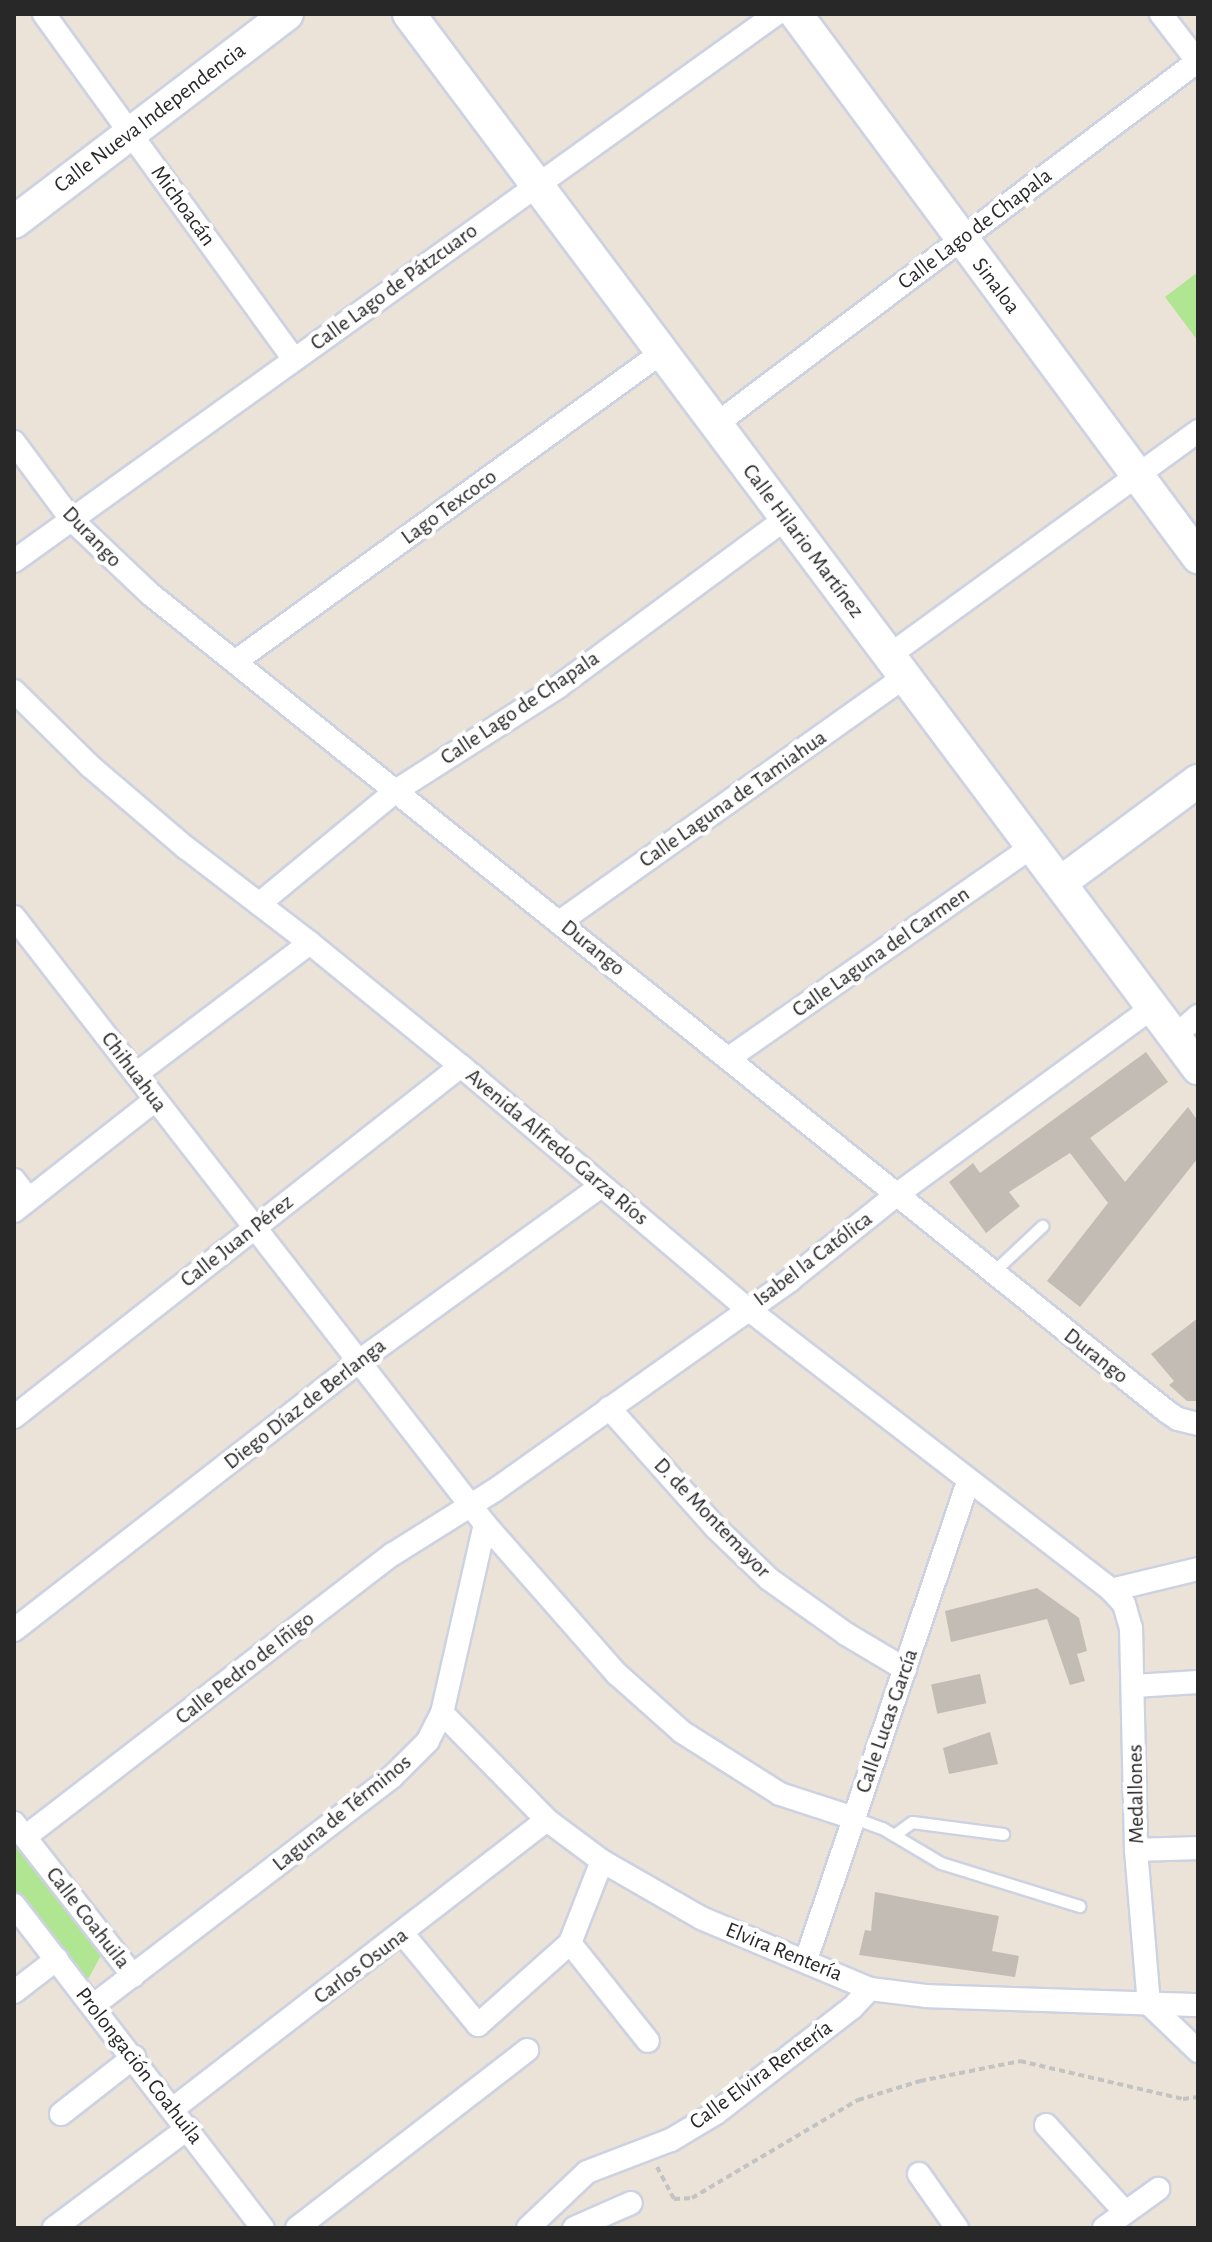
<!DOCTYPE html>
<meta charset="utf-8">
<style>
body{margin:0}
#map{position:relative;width:1212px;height:2242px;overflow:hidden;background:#ebe2d8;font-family:"Alegreya Sans",sans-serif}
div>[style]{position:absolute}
.green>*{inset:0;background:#b0e591}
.building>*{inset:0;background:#c3bcb5;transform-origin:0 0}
.path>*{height:4px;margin-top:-2px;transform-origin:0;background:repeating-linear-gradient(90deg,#c3c3c3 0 6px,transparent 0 10px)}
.roads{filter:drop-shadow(2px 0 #cdd2e2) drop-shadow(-2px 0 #cdd2e2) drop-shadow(0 2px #cdd2e2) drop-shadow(0 -2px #cdd2e2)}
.lane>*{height:11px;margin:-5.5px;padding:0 5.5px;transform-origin:5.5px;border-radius:5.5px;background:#fff}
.street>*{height:22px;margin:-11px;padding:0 11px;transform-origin:11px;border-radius:11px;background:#fff}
.secondary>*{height:32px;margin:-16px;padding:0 16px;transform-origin:16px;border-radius:16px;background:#fff}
span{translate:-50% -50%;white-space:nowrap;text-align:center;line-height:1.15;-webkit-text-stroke:8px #fff;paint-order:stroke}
.street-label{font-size:22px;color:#282828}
.frame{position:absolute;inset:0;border:16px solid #282828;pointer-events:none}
</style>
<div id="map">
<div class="green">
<div style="clip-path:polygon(1198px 272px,1198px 341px,1165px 297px)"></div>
<div style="clip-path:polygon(14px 1831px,104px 1950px,87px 1981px,14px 1892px)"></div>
</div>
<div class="building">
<div style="clip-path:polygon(1146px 1052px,1168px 1082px,1090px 1138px,1125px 1182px,1188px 1107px,1198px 1121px,1198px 1158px,1080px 1307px,1047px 1281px,1108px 1203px,1070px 1153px,1009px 1192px,1020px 1206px,986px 1233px,949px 1182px,973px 1163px,980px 1173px)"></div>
<div style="clip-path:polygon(1198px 1318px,1198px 1401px,1187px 1401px,1169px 1385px,1174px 1381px,1151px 1354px)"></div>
<div style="clip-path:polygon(1037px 1588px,1079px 1618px,1087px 1651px,1077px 1654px,1085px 1681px,1070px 1685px,1047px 1619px,951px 1642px,945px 1611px)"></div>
<div style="left:980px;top:1674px;width:30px;height:50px;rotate:78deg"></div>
<div style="clip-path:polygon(990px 1732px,998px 1764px,949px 1774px,943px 1748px)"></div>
<div style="clip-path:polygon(875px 1892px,999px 1916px,992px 1951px,1019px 1956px,1015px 1977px,859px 1955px,865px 1930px,871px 1931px)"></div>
</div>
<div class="path">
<div style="left:657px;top:2167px;width:36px;rotate:62deg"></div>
<div style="left:674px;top:2199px;width:18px;rotate:-3deg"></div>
<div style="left:692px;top:2198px;width:193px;rotate:-30.6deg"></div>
<div style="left:858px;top:2100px;width:65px;rotate:-17deg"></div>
<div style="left:920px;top:2081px;width:102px;rotate:-11.3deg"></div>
<div style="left:1020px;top:2061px;width:167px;rotate:13.1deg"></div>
<div style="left:1183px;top:2099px;width:15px;rotate:-8deg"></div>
</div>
<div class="roads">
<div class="lane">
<div style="left:992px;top:1273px;width:69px;rotate:-43.2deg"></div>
<div style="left:854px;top:1818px;width:30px;rotate:20deg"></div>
<div style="left:882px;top:1828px;width:69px;rotate:30.7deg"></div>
<div style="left:941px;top:1863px;width:145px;rotate:17.3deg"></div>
<div style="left:894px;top:1835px;width:22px;rotate:-36deg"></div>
<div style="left:912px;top:1822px;width:92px;rotate:7.5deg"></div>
</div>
<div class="street">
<div style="left:44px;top:14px;width:426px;rotate:54.1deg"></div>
<div style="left:1161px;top:14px;width:61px;rotate:52.4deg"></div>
<div style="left:715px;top:425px;width:605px;rotate:-37deg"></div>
<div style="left:14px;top:442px;width:96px;rotate:53.5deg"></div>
<div style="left:71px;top:519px;width:108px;rotate:43.5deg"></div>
<div style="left:149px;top:593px;width:1305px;rotate:38.81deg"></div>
<div style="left:1166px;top:1411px;width:14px;rotate:34deg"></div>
<div style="left:1178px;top:1419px;width:21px;rotate:14deg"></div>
<div style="left:14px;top:561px;width:938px;rotate:-35.67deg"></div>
<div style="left:890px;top:655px;width:381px;rotate:-36deg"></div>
<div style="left:236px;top:661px;width:525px;rotate:-35.93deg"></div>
<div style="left:14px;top:691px;width:107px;rotate:44.6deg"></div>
<div style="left:90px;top:766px;width:125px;rotate:40.5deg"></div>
<div style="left:185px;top:847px;width:158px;rotate:37.5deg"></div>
<div style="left:310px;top:943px;width:195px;rotate:39.2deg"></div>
<div style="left:461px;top:1066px;width:376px;rotate:40.3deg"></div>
<div style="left:748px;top:1309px;width:459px;rotate:37.7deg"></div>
<div style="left:1111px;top:1590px;width:19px;rotate:47deg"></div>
<div style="left:1124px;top:1604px;width:25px;rotate:74deg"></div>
<div style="left:1131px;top:1628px;width:222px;rotate:88.7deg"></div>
<div style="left:1136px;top:1850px;width:155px;rotate:85.2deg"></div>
<div style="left:1149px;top:2004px;width:68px;rotate:43.8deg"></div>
<div style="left:259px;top:904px;width:179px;rotate:-39.6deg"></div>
<div style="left:397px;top:790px;width:191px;rotate:-32.6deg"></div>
<div style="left:558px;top:687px;width:284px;rotate:-36.5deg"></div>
<div style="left:14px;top:917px;width:768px;rotate:52.19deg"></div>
<div style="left:485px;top:1524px;width:194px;rotate:102.8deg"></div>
<div style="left:442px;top:1713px;width:31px;rotate:117deg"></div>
<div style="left:428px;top:1741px;width:51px;rotate:135deg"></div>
<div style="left:392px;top:1777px;width:375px;rotate:142.6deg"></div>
<div style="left:561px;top:921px;width:423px;rotate:-35.4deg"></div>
<div style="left:1174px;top:1037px;width:32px;rotate:-41deg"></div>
<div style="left:729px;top:1058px;width:371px;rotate:-34.9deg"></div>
<div style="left:136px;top:1074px;width:218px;rotate:-37deg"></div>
<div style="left:14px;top:1180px;width:24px;rotate:52deg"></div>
<div style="left:14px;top:1211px;width:179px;rotate:-38.2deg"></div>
<div style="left:609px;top:1408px;width:159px;rotate:48.3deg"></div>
<div style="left:715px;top:1527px;width:75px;rotate:43.9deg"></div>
<div style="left:769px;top:1579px;width:95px;rotate:35.5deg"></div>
<div style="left:846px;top:1634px;width:69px;rotate:30.7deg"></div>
<div style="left:14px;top:1417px;width:568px;rotate:-38.14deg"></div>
<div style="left:485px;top:1524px;width:200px;rotate:48.7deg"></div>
<div style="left:617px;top:1674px;width:87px;rotate:41.7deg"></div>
<div style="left:682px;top:1732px;width:116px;rotate:32.3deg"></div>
<div style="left:780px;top:1794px;width:78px;rotate:18deg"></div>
<div style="left:1111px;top:1590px;width:89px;rotate:-13.6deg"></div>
<div style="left:14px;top:1630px;width:436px;rotate:-37.9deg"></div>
<div style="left:358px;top:1362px;width:300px;rotate:-35.9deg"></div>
<div style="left:1134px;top:1686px;width:64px;rotate:-3.6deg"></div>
<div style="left:442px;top:1713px;width:150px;rotate:45.5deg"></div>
<div style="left:547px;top:1820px;width:69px;rotate:36.7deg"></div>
<div style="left:602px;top:1861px;width:114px;rotate:29.9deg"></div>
<div style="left:701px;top:1918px;width:183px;rotate:22.8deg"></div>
<div style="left:870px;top:1989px;width:56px;rotate:7.1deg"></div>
<div style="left:926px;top:1996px;width:272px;rotate:1.9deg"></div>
<div style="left:14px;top:1823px;width:194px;rotate:52.1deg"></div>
<div style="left:25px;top:1837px;width:464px;rotate:-37.6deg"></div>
<div style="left:393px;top:1554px;width:120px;rotate:-32.1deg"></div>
<div style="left:495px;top:1490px;width:362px;rotate:-35.4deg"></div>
<div style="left:790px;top:1280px;width:134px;rotate:-38.7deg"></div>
<div style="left:895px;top:1196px;width:318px;rotate:-36.2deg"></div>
<div style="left:1136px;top:1850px;width:62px;rotate:-1.8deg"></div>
<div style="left:14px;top:1905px;width:408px;rotate:52.4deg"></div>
<div style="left:403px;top:1934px;width:118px;rotate:50.5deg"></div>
<div style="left:478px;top:2025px;width:123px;rotate:-41.7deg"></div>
<div style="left:570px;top:1943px;width:88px;rotate:-68.7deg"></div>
<div style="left:570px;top:1943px;width:125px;rotate:51.5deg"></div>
<div style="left:806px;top:1960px;width:505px;rotate:-71.28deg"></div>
<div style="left:14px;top:1992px;width:54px;rotate:-37.5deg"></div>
<div style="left:174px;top:2108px;width:471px;rotate:-37.7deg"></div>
<div style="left:61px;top:2114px;width:93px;rotate:-38deg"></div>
<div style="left:1046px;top:2125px;width:116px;rotate:47.8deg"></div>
<div style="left:919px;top:2174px;width:66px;rotate:54.9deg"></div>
<div style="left:54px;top:2228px;width:167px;rotate:-36.7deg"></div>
<div style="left:297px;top:2228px;width:291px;rotate:-37.7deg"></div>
<div style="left:528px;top:2228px;width:81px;rotate:-43.5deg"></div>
<div style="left:587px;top:2172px;width:90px;rotate:-20.9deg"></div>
<div style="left:671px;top:2140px;width:52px;rotate:-31deg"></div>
<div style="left:716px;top:2113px;width:172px;rotate:-37.7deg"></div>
<div style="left:852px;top:2008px;width:26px;rotate:-47deg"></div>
<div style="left:574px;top:2228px;width:62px;rotate:-23.7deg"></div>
<div style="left:1104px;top:2228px;width:67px;rotate:-35.8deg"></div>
</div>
<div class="secondary">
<div style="left:409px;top:14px;width:1317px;rotate:53.18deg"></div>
<div style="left:796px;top:14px;width:676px;rotate:53.49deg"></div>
<div style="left:14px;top:222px;width:343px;rotate:-37.3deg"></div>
<div style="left:1060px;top:883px;width:172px;rotate:-36.5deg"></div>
</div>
</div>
<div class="street-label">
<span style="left:150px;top:118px;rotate:-37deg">Calle Nueva Independencia</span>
<span style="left:183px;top:206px;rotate:54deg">Michoacán</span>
<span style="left:975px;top:229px;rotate:-37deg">Calle Lago de Chapala</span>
<span style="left:996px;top:286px;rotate:53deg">Sinaloa</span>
<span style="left:394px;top:287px;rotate:-36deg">Calle Lago de Pátzcuaro</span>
<span style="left:449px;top:507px;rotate:-36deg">Lago Texcoco</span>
<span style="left:92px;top:537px;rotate:46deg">Durango</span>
<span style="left:803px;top:541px;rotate:53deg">Calle Hilario Martínez</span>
<span style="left:520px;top:708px;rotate:-34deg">Calle Lago de Chapala</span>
<span style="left:733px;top:799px;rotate:-35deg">Calle Laguna de Tamiahua</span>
<span style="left:593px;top:948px;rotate:39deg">Durango</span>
<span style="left:881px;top:952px;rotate:-35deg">Calle Laguna del Carmen</span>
<span style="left:134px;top:1072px;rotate:53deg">Chihuahua</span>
<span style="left:557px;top:1147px;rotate:40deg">Avenida Alfredo Garza Ríos</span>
<span style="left:237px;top:1241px;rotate:-38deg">Calle Juan Pérez</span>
<span style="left:813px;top:1259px;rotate:-37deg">Isabel la Católica</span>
<span style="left:1096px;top:1356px;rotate:38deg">Durango</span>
<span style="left:305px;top:1404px;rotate:-38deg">Diego Díaz de Berlanga</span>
<span style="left:712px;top:1518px;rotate:46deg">D. de Montemayor</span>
<span style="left:245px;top:1668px;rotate:-38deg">Calle Pedro de Iñigo</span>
<span style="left:887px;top:1721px;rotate:-71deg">Calle Lucas García</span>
<span style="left:1136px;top:1794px;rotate:-91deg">Medallones</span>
<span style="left:342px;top:1813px;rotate:-39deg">Laguna de Términos</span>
<span style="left:88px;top:1918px;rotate:52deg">Calle Coahuila</span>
<span style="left:784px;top:1952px;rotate:22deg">Elvira Rentería</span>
<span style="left:361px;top:1966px;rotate:-37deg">Carlos Osuna</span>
<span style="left:139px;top:2066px;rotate:52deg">Prolongación Coahuila</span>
<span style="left:761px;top:2075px;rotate:-36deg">Calle Elvira Rentería</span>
</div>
<div class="frame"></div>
</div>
